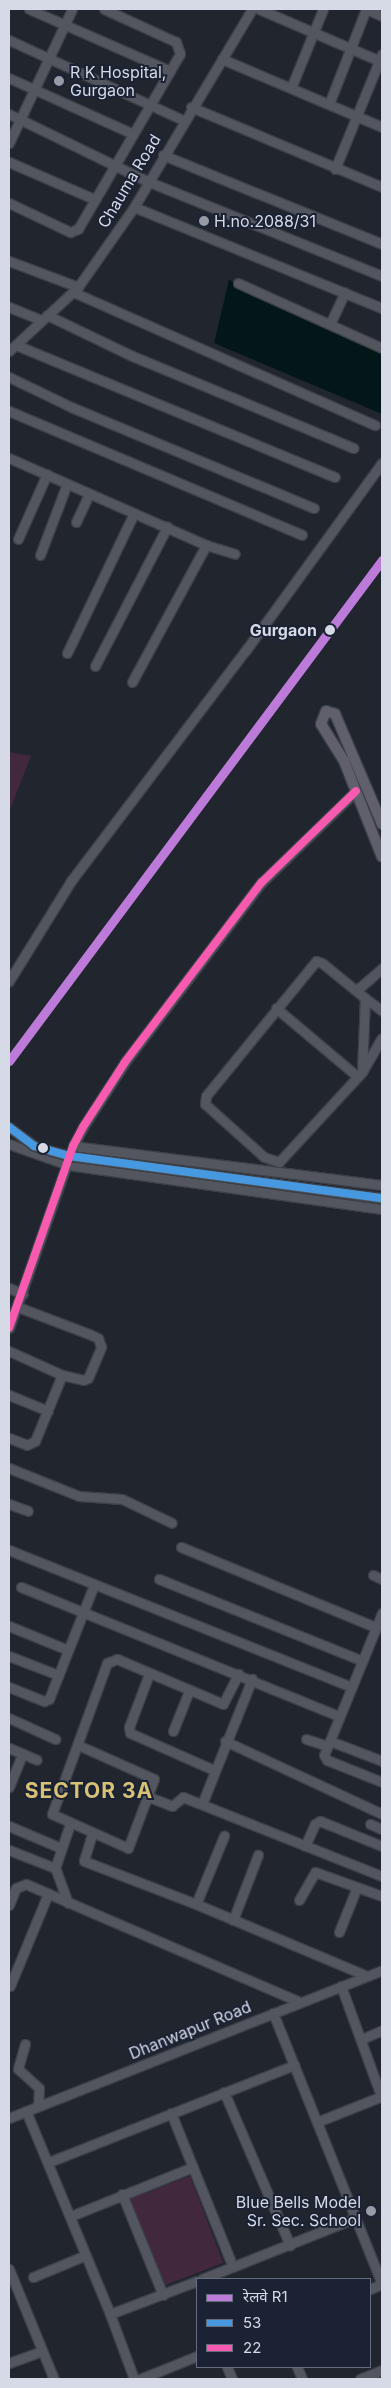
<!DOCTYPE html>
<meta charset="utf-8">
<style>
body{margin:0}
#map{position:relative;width:391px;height:2388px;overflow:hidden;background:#21252e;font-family:Inter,"Noto Sans Devanagari",sans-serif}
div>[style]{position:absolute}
.green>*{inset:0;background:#41283c;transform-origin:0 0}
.water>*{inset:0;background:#031618}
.roads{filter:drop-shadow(1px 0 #3c4048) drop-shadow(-1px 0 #3c4048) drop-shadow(0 1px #3c4048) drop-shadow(0 -1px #3c4048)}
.minor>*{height:9px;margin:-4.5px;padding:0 4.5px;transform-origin:4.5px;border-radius:4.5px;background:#53565e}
.major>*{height:10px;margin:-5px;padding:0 5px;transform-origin:5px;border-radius:5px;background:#60606c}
.bridges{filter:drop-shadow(1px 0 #3c4048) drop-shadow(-1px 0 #3c4048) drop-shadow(0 1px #3c4048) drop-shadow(0 -1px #3c4048)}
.minor-bridge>*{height:9px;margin:-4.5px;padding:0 4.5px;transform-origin:4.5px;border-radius:4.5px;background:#53565e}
.bus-1>*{height:8px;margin:-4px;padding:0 4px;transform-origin:4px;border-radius:4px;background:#4699e1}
.bus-2>*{height:8px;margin:-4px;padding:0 4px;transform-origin:4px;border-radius:4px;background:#f75aaf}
.rail-1>*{height:9px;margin:-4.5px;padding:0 4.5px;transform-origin:4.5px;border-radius:4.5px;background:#bd7bd9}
.dots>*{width:14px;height:14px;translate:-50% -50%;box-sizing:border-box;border:2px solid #1b2234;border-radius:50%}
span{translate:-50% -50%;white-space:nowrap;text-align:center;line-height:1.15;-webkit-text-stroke:4px #1b2234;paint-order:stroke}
.poi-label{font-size:16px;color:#d5dae6}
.left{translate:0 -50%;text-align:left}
.right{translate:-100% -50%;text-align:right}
.street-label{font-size:16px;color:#d5dae6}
.stop-label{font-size:16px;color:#d5dae6;font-weight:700}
.district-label{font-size:21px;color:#d7c174;font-weight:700;letter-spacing:1px}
.frame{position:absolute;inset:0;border:10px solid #d5dae6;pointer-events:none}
.legend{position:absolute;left:196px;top:2278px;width:175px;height:90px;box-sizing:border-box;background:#1b2234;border:1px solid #656c7b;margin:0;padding:6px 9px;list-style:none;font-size:15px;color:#d5dae6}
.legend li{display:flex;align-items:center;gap:10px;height:25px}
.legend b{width:25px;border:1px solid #656c7b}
</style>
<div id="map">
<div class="green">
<div style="clip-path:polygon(9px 752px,31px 756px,9px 812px)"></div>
<div style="left:190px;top:2176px;width:93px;height:66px;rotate:69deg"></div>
</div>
<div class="water">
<div style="clip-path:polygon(229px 280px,382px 345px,382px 414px,214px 343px)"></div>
</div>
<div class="roads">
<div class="minor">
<div style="left:29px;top:9px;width:154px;rotate:23.7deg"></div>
<div style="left:259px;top:9px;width:134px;rotate:23.3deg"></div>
<div style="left:366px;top:9px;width:17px;rotate:24deg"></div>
<div style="left:9px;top:40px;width:192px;rotate:24.7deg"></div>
<div style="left:222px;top:59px;width:174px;rotate:23deg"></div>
<div style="left:9px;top:78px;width:136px;rotate:24.3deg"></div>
<div style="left:291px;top:88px;width:85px;rotate:-67.9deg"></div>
<div style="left:329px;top:104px;width:102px;rotate:-68.7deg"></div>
<div style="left:191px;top:107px;width:207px;rotate:22.7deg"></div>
<div style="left:9px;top:114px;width:153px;rotate:25.9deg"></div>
<div style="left:147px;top:181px;width:253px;rotate:22deg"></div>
<div style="left:9px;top:143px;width:148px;rotate:-64.8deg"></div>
<div style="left:163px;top:155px;width:236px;rotate:22.1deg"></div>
<div style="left:9px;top:162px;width:93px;rotate:23.5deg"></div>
<div style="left:335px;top:169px;width:124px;rotate:-67.8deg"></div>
<div style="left:9px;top:203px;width:68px;rotate:25.4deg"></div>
<div style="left:70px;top:232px;width:9px;rotate:-21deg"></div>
<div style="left:78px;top:229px;width:203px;rotate:-59.8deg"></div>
<div style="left:180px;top:54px;width:13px;rotate:-108deg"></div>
<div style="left:176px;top:42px;width:79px;rotate:-155.4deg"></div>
<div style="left:134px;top:207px;width:268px;rotate:22.2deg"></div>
<div style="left:9px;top:261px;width:74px;rotate:20.6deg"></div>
<div style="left:238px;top:283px;width:158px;rotate:24.3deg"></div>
<div style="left:73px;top:292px;width:330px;rotate:23.8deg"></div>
<div style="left:9px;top:307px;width:35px;rotate:22deg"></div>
<div style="left:47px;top:315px;width:92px;rotate:25.7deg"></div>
<div style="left:130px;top:355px;width:242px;rotate:22.6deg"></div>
<div style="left:330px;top:324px;width:35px;rotate:-65deg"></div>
<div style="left:16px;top:345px;width:345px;rotate:22.5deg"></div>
<div style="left:9px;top:351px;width:94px;rotate:-42.8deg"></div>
<div style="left:78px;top:287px;width:98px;rotate:-55deg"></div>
<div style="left:134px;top:207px;width:230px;rotate:-59.2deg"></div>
<div style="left:9px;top:377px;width:69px;rotate:25.8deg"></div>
<div style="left:71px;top:407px;width:263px;rotate:22.6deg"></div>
<div style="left:9px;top:411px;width:318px;rotate:22.9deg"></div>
<div style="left:9px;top:458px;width:215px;rotate:23.8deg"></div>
<div style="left:206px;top:545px;width:30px;rotate:17deg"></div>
<div style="left:76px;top:522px;width:31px;rotate:-65deg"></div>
<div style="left:18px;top:539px;width:71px;rotate:-66deg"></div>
<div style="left:40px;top:555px;width:76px;rotate:-69.2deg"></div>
<div style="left:67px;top:653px;width:155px;rotate:-64.4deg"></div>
<div style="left:95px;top:666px;width:157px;rotate:-62.6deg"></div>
<div style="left:132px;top:682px;width:156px;rotate:-61.6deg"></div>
<div style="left:9px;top:981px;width:118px;rotate:-58.2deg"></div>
<div style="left:71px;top:881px;width:290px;rotate:-52.9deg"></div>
<div style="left:246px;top:650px;width:231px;rotate:-54deg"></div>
<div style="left:357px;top:990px;width:33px;rotate:-41deg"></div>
<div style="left:365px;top:998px;width:21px;rotate:37deg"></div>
<div style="left:276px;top:1008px;width:107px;rotate:40.1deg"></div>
<div style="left:362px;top:1072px;width:74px;rotate:-87.7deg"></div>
<div style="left:365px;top:998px;width:55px;rotate:-140.9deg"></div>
<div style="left:322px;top:963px;width:6px;rotate:-162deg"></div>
<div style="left:316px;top:961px;width:174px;rotate:129.2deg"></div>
<div style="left:206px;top:1096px;width:8px;rotate:97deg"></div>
<div style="left:205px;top:1104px;width:79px;rotate:41.9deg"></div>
<div style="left:264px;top:1157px;width:16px;rotate:18deg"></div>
<div style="left:279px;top:1162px;width:122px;rotate:-47.3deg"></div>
<div style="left:362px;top:1072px;width:39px;rotate:-60deg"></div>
<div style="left:9px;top:1144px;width:63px;rotate:19.6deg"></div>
<div style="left:68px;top:1165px;width:317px;rotate:8deg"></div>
<div style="left:73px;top:1146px;width:311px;rotate:7.2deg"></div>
<div style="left:9px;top:1288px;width:15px;rotate:23deg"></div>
<div style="left:9px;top:1328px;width:193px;rotate:-70.6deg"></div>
<div style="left:73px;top:1146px;width:21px;rotate:-62deg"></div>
<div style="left:83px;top:1127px;width:77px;rotate:-57.1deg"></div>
<div style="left:125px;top:1062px;width:225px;rotate:-52.8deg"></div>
<div style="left:261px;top:883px;width:132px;rotate:-44.1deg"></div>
<div style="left:9px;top:1351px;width:58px;rotate:24.4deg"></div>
<div style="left:62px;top:1375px;width:22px;rotate:13deg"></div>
<div style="left:83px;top:1380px;width:5px;rotate:-22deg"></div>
<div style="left:88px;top:1378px;width:34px;rotate:-67deg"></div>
<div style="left:101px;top:1347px;width:9px;rotate:-108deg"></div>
<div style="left:98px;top:1338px;width:10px;rotate:-156deg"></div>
<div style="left:89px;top:1334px;width:76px;rotate:-159.2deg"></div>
<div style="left:9px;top:1395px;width:42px;rotate:22.3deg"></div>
<div style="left:9px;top:1438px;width:19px;rotate:21deg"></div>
<div style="left:27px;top:1445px;width:9px;rotate:-27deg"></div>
<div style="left:35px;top:1441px;width:71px;rotate:-67.8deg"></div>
<div style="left:9px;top:1468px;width:75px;rotate:21.8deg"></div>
<div style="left:79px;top:1496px;width:43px;rotate:4deg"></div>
<div style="left:122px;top:1499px;width:55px;rotate:25.6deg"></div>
<div style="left:9px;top:1504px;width:20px;rotate:20deg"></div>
<div style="left:181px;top:1547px;width:210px;rotate:22.4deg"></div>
<div style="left:9px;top:1550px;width:368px;rotate:21.8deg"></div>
<div style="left:373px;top:1575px;width:10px;rotate:24deg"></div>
<div style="left:159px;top:1579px;width:218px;rotate:21.9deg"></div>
<div style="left:21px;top:1587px;width:343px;rotate:22.1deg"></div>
<div style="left:382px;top:1613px;width:153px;rotate:112.2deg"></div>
<div style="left:324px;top:1755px;width:6px;rotate:59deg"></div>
<div style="left:327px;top:1760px;width:59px;rotate:21.8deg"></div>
<div style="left:9px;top:1626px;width:64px;rotate:22.1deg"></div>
<div style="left:9px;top:1656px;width:53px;rotate:21.2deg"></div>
<div style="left:149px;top:1674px;width:57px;rotate:110.7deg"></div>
<div style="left:129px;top:1727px;width:6px;rotate:81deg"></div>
<div style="left:130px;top:1733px;width:92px;rotate:23.8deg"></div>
<div style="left:9px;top:1687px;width:38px;rotate:22deg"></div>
<div style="left:44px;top:1701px;width:5px;rotate:-22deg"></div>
<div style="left:49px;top:1699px;width:123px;rotate:-68.5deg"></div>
<div style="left:9px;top:1718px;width:51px;rotate:24.5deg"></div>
<div style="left:173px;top:1731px;width:43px;rotate:-68.2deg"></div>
<div style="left:306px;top:1739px;width:22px;rotate:18deg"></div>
<div style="left:225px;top:1741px;width:173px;rotate:24.9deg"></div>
<div style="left:330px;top:1741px;width:56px;rotate:21deg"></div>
<div style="left:78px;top:1745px;width:83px;rotate:24.1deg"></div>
<div style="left:154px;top:1779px;width:74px;rotate:110.6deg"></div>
<div style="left:128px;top:1848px;width:83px;rotate:-155.9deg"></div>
<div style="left:52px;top:1814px;width:161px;rotate:-70deg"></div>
<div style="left:107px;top:1663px;width:11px;rotate:-22deg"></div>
<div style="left:117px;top:1659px;width:115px;rotate:23deg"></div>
<div style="left:223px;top:1704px;width:34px;rotate:-63deg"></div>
<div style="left:9px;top:1748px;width:30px;rotate:23deg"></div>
<div style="left:9px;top:1787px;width:35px;rotate:-68deg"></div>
<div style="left:149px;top:1797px;width:25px;rotate:21deg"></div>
<div style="left:172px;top:1806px;width:14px;rotate:-39deg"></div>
<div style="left:183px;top:1797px;width:214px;rotate:21.7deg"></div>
<div style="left:202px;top:1804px;width:135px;rotate:-68.2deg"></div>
<div style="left:370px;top:1824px;width:13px;rotate:23deg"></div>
<div style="left:9px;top:1826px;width:56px;rotate:22.9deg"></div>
<div style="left:92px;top:1834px;width:28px;rotate:107deg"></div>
<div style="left:84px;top:1861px;width:120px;rotate:21deg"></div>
<div style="left:196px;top:1904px;width:186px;rotate:22.8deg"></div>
<div style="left:305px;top:1846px;width:24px;rotate:-66deg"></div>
<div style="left:315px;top:1824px;width:6px;rotate:-31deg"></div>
<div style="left:320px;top:1821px;width:67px;rotate:22deg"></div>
<div style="left:9px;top:1850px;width:49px;rotate:21.4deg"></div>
<div style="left:299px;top:1900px;width:32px;rotate:-60deg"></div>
<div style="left:315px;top:1872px;width:71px;rotate:19.7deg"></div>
<div style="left:68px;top:1903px;width:37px;rotate:-110deg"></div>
<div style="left:55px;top:1868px;width:46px;rotate:-71.2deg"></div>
<div style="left:196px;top:1904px;width:74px;rotate:-67.6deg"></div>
<div style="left:9px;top:1905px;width:18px;rotate:-68deg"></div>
<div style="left:16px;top:1888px;width:11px;rotate:-22deg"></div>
<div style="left:26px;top:1884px;width:296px;rotate:23.3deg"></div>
<div style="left:233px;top:1920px;width:70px;rotate:-69deg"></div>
<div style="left:339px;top:1932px;width:48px;rotate:-68.2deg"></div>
<div style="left:10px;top:1986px;width:100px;rotate:-67.6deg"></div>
<div style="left:341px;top:1986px;width:117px;rotate:70deg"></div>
<div style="left:273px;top:2013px;width:292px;rotate:68.1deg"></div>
<div style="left:362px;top:2039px;width:22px;rotate:-24deg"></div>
<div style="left:25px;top:2044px;width:26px;rotate:106deg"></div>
<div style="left:18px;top:2069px;width:28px;rotate:42deg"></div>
<div style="left:39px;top:2088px;width:18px;rotate:93deg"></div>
<div style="left:224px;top:2092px;width:167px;rotate:66.7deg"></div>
<div style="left:26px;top:2111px;width:220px;rotate:67.5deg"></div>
<div style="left:110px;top:2314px;width:69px;rotate:69.7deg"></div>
<div style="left:171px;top:2113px;width:166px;rotate:68.1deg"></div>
<div style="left:9px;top:2118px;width:401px;rotate:-21.6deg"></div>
<div style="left:317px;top:2122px;width:70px;rotate:-21.8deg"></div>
<div style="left:49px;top:2162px;width:264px;rotate:-21.6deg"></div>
<div style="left:122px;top:2194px;width:109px;rotate:67.9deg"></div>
<div style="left:71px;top:2216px;width:131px;rotate:-21.9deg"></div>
<div style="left:9px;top:2269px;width:119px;rotate:67.8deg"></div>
<div style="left:33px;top:2277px;width:57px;rotate:-22.5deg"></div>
<div style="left:202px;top:2279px;width:165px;rotate:-21.7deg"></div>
<div style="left:370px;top:2289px;width:13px;rotate:-23deg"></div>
<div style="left:110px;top:2314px;width:93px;rotate:-20.8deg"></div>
<div style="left:9px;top:2363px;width:35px;rotate:-20deg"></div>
<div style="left:227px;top:2367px;width:13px;rotate:67deg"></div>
<div style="left:297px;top:2367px;width:13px;rotate:67deg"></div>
<div style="left:140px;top:2379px;width:61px;rotate:-22deg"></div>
<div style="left:360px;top:2379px;width:24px;rotate:-22deg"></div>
</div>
<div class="major">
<div style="left:382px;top:824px;width:120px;rotate:-113.1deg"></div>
<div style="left:335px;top:714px;width:9px;rotate:-162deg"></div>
<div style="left:326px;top:711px;width:14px;rotate:111deg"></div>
<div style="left:321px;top:724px;width:44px;rotate:58.1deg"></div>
<div style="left:344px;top:761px;width:103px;rotate:68.4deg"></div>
</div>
</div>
<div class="bridges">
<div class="minor-bridge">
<div style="left:9px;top:1127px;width:31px;rotate:37deg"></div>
<div style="left:34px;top:1146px;width:37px;rotate:16deg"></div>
<div style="left:70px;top:1156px;width:315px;rotate:7.7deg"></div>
</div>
</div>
<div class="bus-1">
<div style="left:9px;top:1127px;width:31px;rotate:37deg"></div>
<div style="left:34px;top:1146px;width:37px;rotate:16deg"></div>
<div style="left:70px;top:1156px;width:315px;rotate:7.7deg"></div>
</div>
<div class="bus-2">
<div style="left:9px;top:1328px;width:193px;rotate:-70.6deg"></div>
<div style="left:73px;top:1146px;width:21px;rotate:-62deg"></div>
<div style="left:83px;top:1127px;width:77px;rotate:-57.1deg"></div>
<div style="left:125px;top:1062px;width:225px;rotate:-52.8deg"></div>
<div style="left:261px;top:883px;width:132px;rotate:-44.1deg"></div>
</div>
<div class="rail-1">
<div style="left:9px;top:1061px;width:625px;rotate:-53.33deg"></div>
</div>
<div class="dots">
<div style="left:59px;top:81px;background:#969ba6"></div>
<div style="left:204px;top:221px;background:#969ba6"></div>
<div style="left:330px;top:630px;background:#d5dae6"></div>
<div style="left:43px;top:1148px;background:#d5dae6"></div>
<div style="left:371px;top:2211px;background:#969ba6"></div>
</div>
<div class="poi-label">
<span class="left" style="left:70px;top:81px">R K Hospital,<br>Gurgaon</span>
<span class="left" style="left:214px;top:221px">H.no.2088/31</span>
<span class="right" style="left:361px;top:2211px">Blue Bells Model<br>Sr. Sec. School</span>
</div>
<div class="street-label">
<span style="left:129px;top:181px;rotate:-59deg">Chauma Road</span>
<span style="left:190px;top:2030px;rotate:-22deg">Dhanwapur Road</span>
</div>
<div class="stop-label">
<span class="right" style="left:317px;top:630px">Gurgaon</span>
</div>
<div class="district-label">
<span style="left:89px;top:1791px">SECTOR 3A</span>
</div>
<div class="frame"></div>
<ul class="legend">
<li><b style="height:6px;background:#bd7bd9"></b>रेलवे R1</li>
<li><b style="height:6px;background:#4699e1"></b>53</li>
<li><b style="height:6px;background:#f75aaf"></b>22</li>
</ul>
</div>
